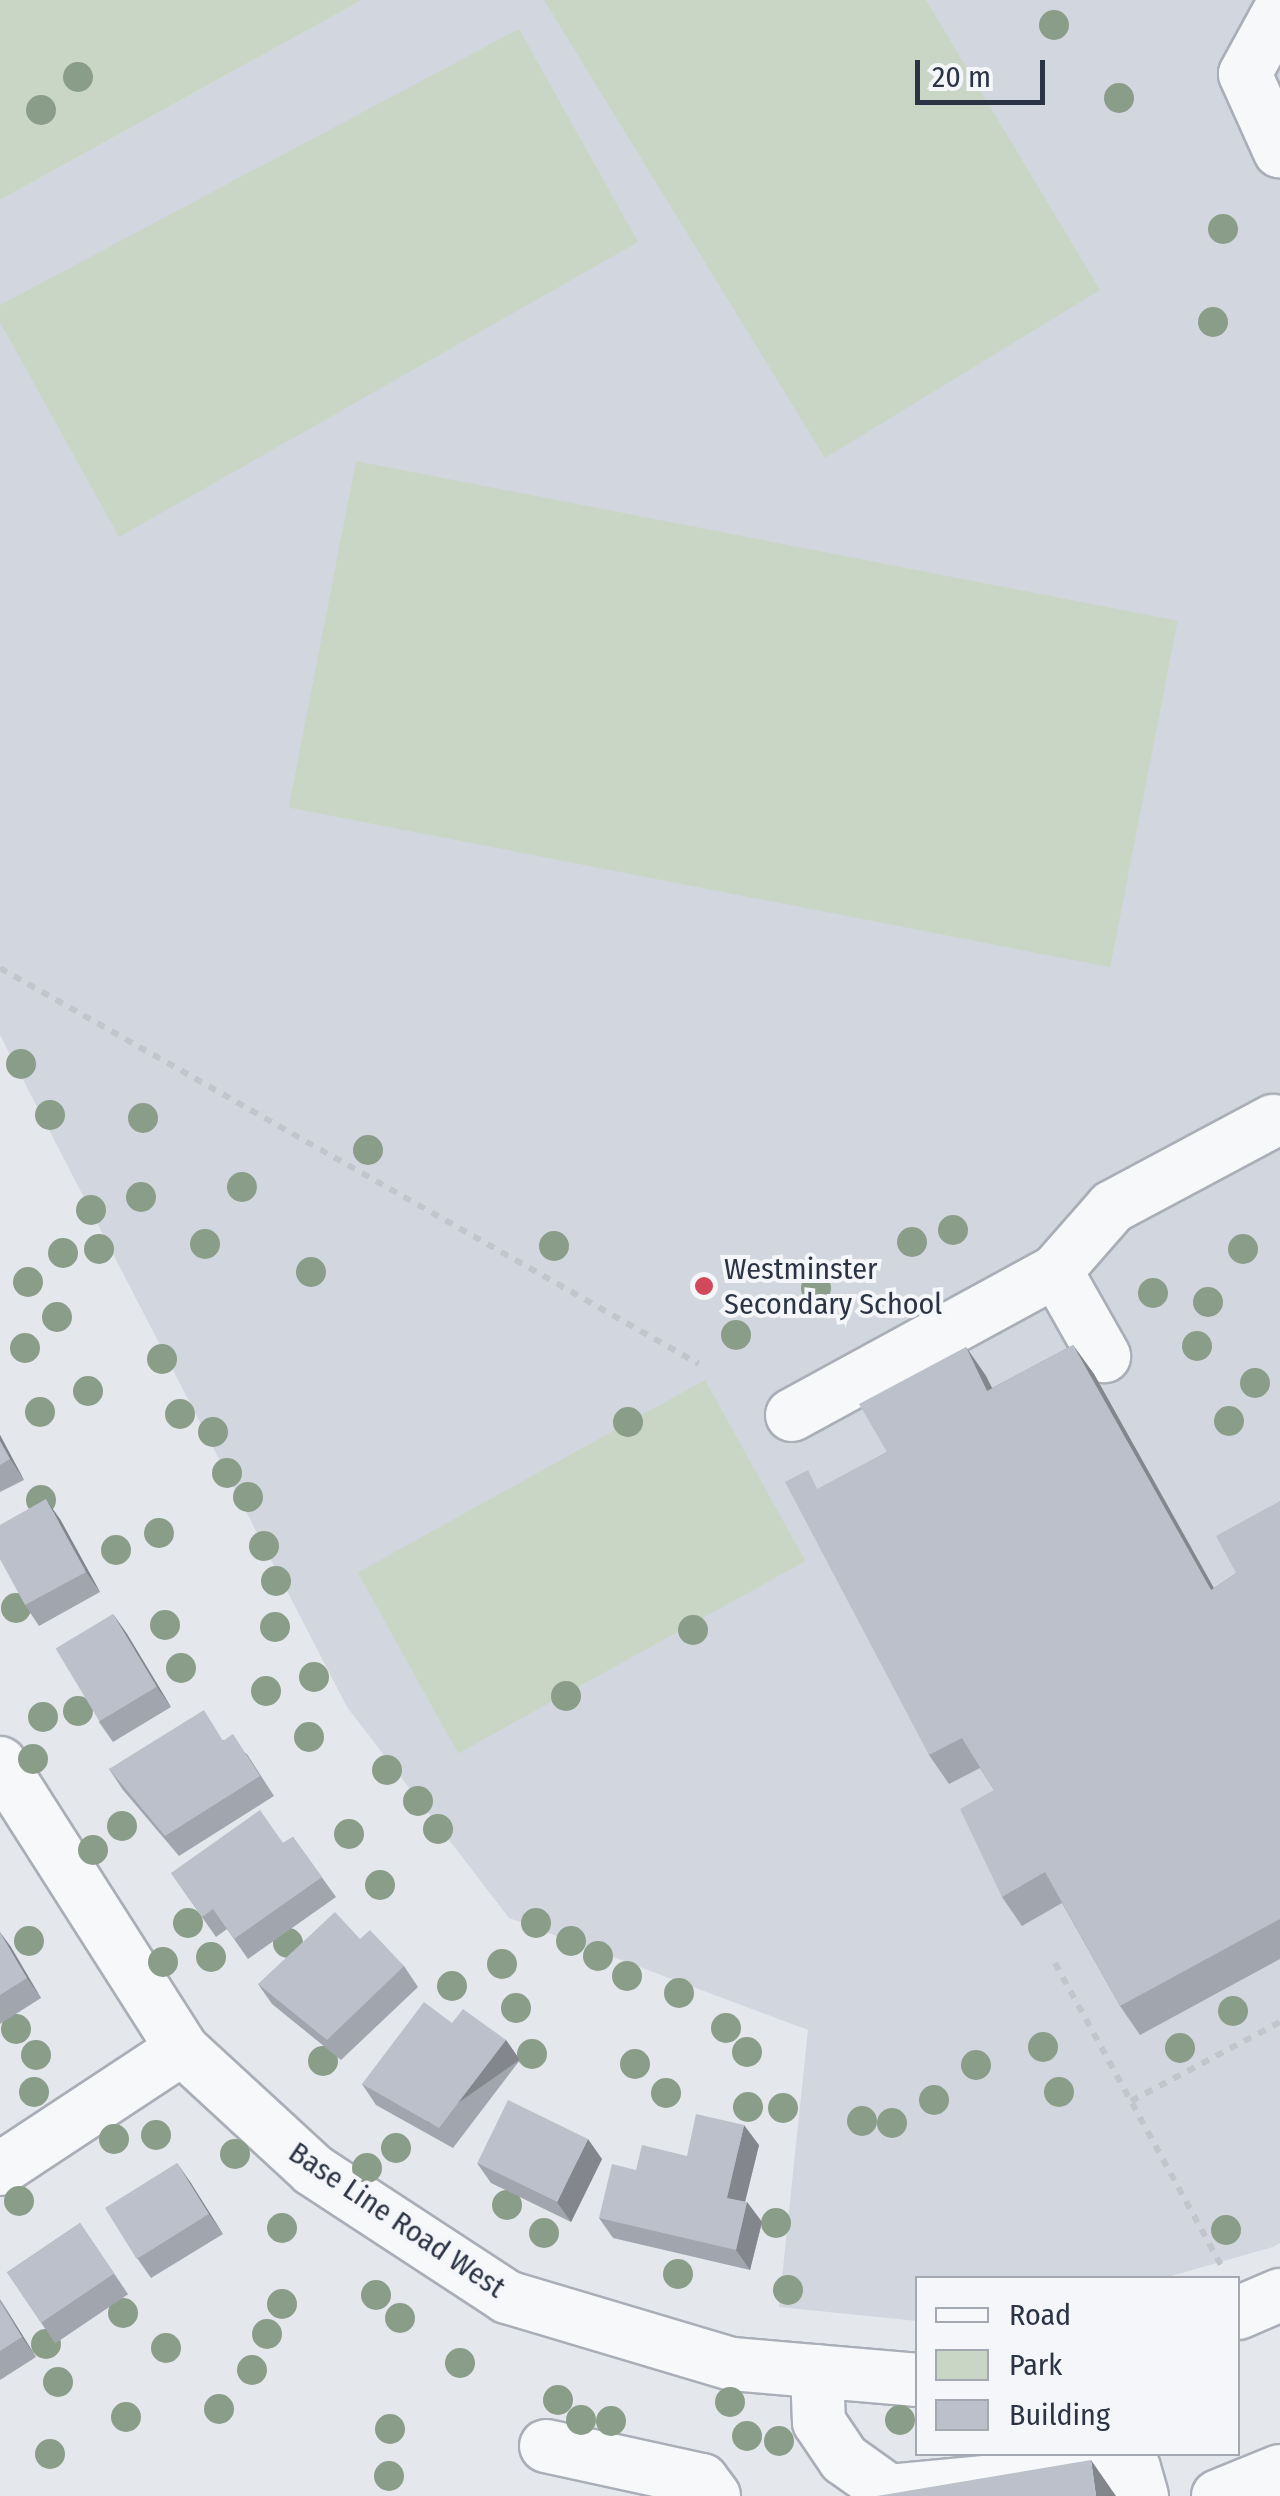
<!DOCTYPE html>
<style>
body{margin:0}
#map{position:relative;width:1280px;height:2496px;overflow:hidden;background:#e4e7ec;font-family:"Fira Sans Condensed",sans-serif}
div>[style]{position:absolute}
.built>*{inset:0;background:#d2d6de}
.green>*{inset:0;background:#c9d6c5;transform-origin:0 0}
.path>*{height:6px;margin-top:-3px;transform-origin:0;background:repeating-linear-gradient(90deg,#c2c5cb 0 8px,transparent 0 16px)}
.roads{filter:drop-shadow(2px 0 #a9aeb7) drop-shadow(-2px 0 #a9aeb7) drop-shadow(0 2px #a9aeb7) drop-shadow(0 -2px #a9aeb7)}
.minor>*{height:52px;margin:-26px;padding:0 26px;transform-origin:26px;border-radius:26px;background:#f7f8fa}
.trees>*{width:30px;height:30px;margin:-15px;border-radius:50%;background:#899d89}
.wall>*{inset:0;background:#a1a5ae;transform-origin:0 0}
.shaded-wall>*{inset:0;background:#83868d;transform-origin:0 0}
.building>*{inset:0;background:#bbc0ca;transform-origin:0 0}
.dots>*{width:28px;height:28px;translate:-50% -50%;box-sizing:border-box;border:5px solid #f4f6f9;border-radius:50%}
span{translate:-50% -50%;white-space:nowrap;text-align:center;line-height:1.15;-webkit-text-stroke:8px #f4f6f9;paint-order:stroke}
.poi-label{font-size:30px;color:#2b3445}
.left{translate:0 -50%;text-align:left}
.street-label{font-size:30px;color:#2b3445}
.legend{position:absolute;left:915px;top:2276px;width:325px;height:180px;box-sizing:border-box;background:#f4f6f9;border:2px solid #a4a8b1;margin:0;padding:12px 18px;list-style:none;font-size:30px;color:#2b3445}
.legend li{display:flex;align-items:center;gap:20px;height:50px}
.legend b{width:50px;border:2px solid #a4a8b1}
.scale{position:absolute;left:915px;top:60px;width:130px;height:45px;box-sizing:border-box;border:5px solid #2b3445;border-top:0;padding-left:12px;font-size:30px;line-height:35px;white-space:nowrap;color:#2b3445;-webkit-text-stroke:8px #f4f6f9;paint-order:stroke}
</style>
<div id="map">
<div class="built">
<div style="clip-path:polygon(362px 0,1280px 0,1280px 2243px,1273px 2247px,1164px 2278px,918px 2278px,917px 2321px,779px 2307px,808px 2030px,509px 1918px,347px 1707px,0 1035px,0 200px)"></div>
</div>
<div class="green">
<div style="clip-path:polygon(0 0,362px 0,0 200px)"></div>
<div style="clip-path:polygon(544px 0,926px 0,1100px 290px,825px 458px)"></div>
<div style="clip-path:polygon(519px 29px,638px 242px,119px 537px,0 322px,0 305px)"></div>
<div style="left:356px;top:461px;width:837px;height:353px;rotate:11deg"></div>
<div style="left:705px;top:1380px;width:207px;height:397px;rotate:61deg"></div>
</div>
<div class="path">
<div style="left:0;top:968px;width:803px;rotate:29.53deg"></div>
<div style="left:1055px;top:1963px;width:349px;rotate:61.2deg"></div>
<div style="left:1131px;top:2101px;width:169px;rotate:-27.9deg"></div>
</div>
<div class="roads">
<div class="minor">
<div style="left:1280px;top:10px;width:73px;rotate:118.7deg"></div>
<div style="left:1245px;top:74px;width:85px;rotate:65.8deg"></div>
<div style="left:1056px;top:1271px;width:98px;rotate:60.5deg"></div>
<div style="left:792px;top:1415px;width:301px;rotate:-28.6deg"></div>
<div style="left:1056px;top:1271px;width:85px;rotate:-48.8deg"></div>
<div style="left:1112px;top:1207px;width:183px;rotate:-28.1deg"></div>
<div style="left:0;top:1763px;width:339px;rotate:57.5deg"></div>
<div style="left:182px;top:2049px;width:178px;rotate:42.7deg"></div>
<div style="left:313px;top:2170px;width:232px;rotate:33.2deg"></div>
<div style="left:507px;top:2297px;width:235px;rotate:16.6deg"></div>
<div style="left:732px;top:2364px;width:187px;rotate:4.9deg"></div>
<div style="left:0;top:2169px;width:218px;rotate:-33.4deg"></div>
<div style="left:1238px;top:2313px;width:46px;rotate:-23.2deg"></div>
<div style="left:817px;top:2371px;width:51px;rotate:87.8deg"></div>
<div style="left:819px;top:2422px;width:45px;rotate:56deg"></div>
<div style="left:844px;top:2459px;width:55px;rotate:35.4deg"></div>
<div style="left:889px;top:2491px;width:246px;rotate:-5.4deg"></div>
<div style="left:1134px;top:2468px;width:29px;rotate:74deg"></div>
<div style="left:546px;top:2446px;width:160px;rotate:12.3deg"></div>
<div style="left:702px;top:2480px;width:20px;rotate:53deg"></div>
<div style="left:1218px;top:2496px;width:67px;rotate:-22deg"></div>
</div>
</div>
<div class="trees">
<div style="left:1054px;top:25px"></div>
<div style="left:78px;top:77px"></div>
<div style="left:1119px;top:98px"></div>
<div style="left:41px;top:110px"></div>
<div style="left:1223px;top:229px"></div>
<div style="left:1213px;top:322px"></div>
<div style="left:21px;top:1064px"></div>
<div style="left:50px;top:1115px"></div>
<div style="left:143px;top:1118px"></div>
<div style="left:368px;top:1150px"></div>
<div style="left:242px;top:1187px"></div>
<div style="left:141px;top:1197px"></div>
<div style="left:91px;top:1210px"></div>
<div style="left:953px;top:1230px"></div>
<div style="left:912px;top:1242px"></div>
<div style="left:205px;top:1244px"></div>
<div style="left:554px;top:1246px"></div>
<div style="left:99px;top:1249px"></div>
<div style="left:1243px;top:1249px"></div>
<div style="left:63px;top:1253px"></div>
<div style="left:311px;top:1272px"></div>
<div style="left:28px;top:1282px"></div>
<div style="left:816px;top:1288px"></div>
<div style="left:1153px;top:1293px"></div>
<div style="left:1208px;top:1302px"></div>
<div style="left:57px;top:1317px"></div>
<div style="left:736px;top:1335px"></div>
<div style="left:1197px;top:1346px"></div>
<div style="left:25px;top:1348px"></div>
<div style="left:162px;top:1359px"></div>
<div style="left:1255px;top:1383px"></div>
<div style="left:88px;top:1391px"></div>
<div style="left:40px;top:1412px"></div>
<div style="left:180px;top:1414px"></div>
<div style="left:1229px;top:1421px"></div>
<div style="left:628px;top:1422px"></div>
<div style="left:213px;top:1432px"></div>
<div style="left:227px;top:1473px"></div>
<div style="left:248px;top:1497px"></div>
<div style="left:41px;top:1500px"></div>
<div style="left:159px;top:1533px"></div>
<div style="left:264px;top:1546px"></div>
<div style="left:116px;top:1550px"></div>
<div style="left:276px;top:1581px"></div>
<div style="left:16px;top:1608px"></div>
<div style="left:165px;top:1625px"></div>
<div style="left:275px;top:1627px"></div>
<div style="left:693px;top:1630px"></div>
<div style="left:181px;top:1668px"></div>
<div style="left:314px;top:1677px"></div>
<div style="left:266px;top:1691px"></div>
<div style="left:566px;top:1696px"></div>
<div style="left:78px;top:1711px"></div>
<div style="left:43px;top:1717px"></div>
<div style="left:309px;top:1737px"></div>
<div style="left:33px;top:1759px"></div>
<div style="left:387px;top:1770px"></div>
<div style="left:418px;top:1801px"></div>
<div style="left:122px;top:1826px"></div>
<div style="left:438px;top:1829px"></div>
<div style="left:349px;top:1834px"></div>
<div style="left:93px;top:1850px"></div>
<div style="left:380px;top:1885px"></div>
<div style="left:188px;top:1923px"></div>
<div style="left:536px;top:1923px"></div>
<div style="left:29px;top:1941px"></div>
<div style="left:571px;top:1941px"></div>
<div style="left:288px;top:1943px"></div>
<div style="left:598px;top:1956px"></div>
<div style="left:211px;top:1957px"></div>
<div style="left:163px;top:1962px"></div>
<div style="left:502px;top:1964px"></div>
<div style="left:627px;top:1976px"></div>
<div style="left:452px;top:1986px"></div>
<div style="left:679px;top:1993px"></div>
<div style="left:516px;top:2008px"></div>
<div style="left:1233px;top:2011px"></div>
<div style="left:726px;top:2028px"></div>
<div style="left:16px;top:2029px"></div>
<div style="left:1043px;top:2047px"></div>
<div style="left:1180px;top:2048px"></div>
<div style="left:747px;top:2052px"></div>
<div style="left:532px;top:2054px"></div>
<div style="left:36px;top:2055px"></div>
<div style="left:323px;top:2061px"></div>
<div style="left:635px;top:2064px"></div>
<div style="left:976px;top:2065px"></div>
<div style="left:34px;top:2092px"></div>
<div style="left:1059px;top:2092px"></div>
<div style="left:666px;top:2093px"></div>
<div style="left:934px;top:2100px"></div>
<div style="left:748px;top:2107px"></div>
<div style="left:783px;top:2108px"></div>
<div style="left:862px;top:2121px"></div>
<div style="left:892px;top:2123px"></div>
<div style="left:156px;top:2135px"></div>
<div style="left:114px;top:2139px"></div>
<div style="left:396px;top:2148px"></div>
<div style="left:235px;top:2154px"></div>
<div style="left:367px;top:2168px"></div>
<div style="left:19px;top:2201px"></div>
<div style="left:507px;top:2205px"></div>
<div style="left:776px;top:2223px"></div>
<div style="left:282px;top:2228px"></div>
<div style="left:1226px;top:2230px"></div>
<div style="left:544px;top:2233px"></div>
<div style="left:678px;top:2274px"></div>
<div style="left:788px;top:2290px"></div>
<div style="left:376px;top:2295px"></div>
<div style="left:282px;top:2304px"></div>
<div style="left:123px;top:2313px"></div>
<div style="left:400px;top:2318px"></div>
<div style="left:267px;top:2334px"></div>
<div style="left:46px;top:2344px"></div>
<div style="left:166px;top:2348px"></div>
<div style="left:460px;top:2363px"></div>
<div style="left:252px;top:2370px"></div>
<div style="left:58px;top:2382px"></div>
<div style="left:558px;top:2400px"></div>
<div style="left:730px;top:2402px"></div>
<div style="left:219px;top:2409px"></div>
<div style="left:126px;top:2417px"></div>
<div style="left:581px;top:2420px"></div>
<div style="left:900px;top:2420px"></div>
<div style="left:611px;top:2421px"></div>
<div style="left:390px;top:2429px"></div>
<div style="left:747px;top:2436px"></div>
<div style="left:779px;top:2441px"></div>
<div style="left:50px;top:2454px"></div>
<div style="left:389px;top:2476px"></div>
</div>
<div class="wall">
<div style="clip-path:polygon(1073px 1345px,1094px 1374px,1214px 1588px,1236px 1573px,1280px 1501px,1280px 1959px,1140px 2035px,1120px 2006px,1062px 1903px,1022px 1926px,1002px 1897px,994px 1790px,980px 1768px,949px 1784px,929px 1755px,820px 1488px,887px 1452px,966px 1347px,986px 1376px,992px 1388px)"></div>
<div style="clip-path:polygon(0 1435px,24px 1480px,0 1492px)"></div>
<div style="clip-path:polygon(60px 1519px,100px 1592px,39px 1626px,25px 1605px)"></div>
<div style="clip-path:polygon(113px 1614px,127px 1634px,171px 1707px,113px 1742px,99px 1722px)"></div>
<div style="clip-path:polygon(224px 1740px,247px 1754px,274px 1796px,179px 1856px,123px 1790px,109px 1769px)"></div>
<div style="clip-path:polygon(293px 1837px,336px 1897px,248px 1959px,227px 1929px,216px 1937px,171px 1873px,283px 1843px)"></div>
<div style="clip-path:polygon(0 1932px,41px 1998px,0 2024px)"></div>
<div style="clip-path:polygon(360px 1939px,404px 1966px,418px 1987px,341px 2060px,272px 2004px,258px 1984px)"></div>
<div style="clip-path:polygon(452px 2023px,506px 2040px,520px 2060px,453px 2148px,376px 2105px,362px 2084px)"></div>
<div style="clip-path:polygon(759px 2145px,745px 2202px,747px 2202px,762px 2222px,750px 2270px,613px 2238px,599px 2218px,687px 2156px)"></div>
<div style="clip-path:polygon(602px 2159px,571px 2222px,491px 2183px,477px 2163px)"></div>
<div style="clip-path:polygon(177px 2163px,223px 2234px,151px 2278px,137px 2258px)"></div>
<div style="left:80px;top:2223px;width:86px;height:88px;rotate:56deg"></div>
<div style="clip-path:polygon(0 2299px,36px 2357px,0 2380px)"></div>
</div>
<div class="shaded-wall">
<div style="clip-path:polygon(1073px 1345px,1094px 1374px,1231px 1619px,1211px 1590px)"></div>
<div style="clip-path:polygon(966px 1347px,986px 1376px,1008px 1420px,987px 1391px)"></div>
<div style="clip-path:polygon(0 1435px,24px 1480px,10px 1459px,0 1441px)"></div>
<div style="clip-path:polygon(46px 1499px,60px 1519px,100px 1592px,86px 1572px)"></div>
<div style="clip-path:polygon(113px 1614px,127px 1634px,171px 1707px,157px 1687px)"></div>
<div style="clip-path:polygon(0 1932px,11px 1947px,41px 1998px,27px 1978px)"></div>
<div style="left:506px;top:2040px;width:24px;height:111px;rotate:55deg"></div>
<div style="clip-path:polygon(744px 2125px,759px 2145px,741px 2218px,727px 2198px)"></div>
<div style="clip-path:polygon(588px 2139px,602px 2159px,571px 2222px,557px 2202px)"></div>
<div style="clip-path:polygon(177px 2163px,191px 2183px,223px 2234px,209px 2214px)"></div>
<div style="clip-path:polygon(747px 2202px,762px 2222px,750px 2270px,736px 2250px)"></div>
<div style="clip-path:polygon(0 2299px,3px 2304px,36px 2357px,22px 2337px)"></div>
<div style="clip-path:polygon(1091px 2460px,1116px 2496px,1096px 2496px)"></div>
</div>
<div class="building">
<div style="clip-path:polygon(1073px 1345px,1211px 1590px,1236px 1573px,1216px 1536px,1280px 1501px,1280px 1919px,1120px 2006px,1045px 1872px,1002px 1897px,960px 1809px,994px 1790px,962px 1738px,929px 1755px,785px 1482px,808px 1470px,817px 1489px,887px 1452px,859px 1404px,966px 1347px,987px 1391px)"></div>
<div style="clip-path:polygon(0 1441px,10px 1459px,0 1465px)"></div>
<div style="clip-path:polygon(46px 1499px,86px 1572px,25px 1605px,0 1559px,0 1525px)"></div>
<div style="left:113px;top:1614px;width:85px;height:67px;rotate:59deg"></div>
<div style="clip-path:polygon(204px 1710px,223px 1741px,233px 1734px,260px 1776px,165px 1836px,109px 1769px)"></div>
<div style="clip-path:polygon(260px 1810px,283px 1843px,293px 1837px,322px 1877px,234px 1939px,213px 1909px,202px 1917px,171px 1873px)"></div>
<div style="clip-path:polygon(335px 1912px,360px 1939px,370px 1930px,404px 1966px,327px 2040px,258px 1984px)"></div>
<div style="clip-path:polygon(0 1933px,27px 1978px,0 1995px)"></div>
<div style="clip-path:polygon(424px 2002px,452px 2023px,463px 2009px,506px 2040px,439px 2128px,362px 2084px)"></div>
<div style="left:508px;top:2100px;width:89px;height:70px;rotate:26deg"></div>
<div style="clip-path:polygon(696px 2114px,744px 2125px,727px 2198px,747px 2202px,736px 2250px,599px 2218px,612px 2164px,636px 2170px,642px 2145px,687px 2156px)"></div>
<div style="left:177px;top:2163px;width:60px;height:85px;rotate:58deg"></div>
<div style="left:80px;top:2223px;width:61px;height:88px;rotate:56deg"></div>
<div style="clip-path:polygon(0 2302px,22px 2337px,0 2351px)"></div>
<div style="clip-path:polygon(1091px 2460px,1096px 2496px,877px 2496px)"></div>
</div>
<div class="dots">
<div style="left:704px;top:1286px;background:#d1495b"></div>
</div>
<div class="poi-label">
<span class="left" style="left:724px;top:1286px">Westminster<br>Secondary School</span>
</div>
<div class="street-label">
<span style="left:397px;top:2220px;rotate:34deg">Base Line Road West</span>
</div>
<ul class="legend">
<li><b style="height:12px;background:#f7f8fa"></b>Road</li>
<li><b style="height:28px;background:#c9d6c5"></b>Park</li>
<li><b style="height:28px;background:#bbc0ca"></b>Building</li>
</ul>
<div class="scale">20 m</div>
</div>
